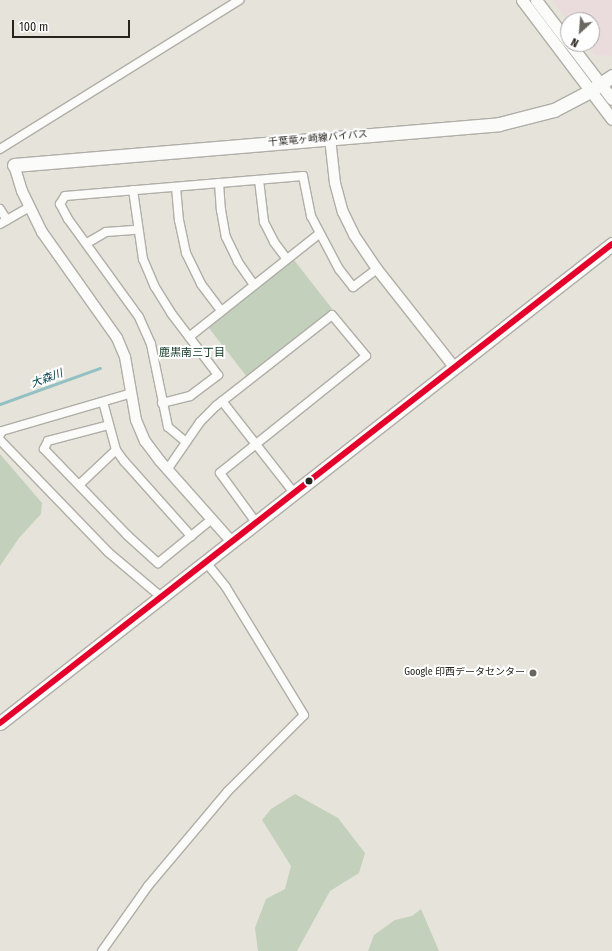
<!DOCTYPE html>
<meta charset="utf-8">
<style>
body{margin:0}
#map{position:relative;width:612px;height:951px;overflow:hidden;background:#e6e4da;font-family:"Fira Sans Condensed","Noto Sans JP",sans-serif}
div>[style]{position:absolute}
.industrial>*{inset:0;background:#eadcdc}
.green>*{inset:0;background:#c3d0bb;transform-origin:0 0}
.stream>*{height:2.5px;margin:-1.25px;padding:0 1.25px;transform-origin:1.25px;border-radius:1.25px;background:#93c0c3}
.roads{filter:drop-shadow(1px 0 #b0aea7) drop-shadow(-1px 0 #b0aea7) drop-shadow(0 1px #b0aea7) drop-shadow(0 -1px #b0aea7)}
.minor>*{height:8px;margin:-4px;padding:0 4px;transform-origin:4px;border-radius:4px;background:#fbfbf9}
.tertiary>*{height:10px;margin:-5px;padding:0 5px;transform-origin:5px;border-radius:5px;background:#fbfbf9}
.secondary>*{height:11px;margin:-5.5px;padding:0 5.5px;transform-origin:5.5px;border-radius:5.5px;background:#fbfbf9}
.primary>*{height:13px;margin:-6.5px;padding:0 6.5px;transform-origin:6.5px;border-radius:6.5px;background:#fbfbf9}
.bus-1>*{height:6px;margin:-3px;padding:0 3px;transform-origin:3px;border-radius:3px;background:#e4002b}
.dots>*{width:11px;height:11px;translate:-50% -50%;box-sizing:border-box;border:2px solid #fff;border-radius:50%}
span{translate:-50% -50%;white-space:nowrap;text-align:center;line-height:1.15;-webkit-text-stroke:4px #fff;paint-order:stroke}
.street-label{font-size:10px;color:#25241d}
.poi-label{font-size:10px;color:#25241d}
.right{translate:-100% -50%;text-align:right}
.neighbourhood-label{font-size:11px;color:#0b3520}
.water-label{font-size:11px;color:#04434a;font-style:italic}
.north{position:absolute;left:560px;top:12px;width:40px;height:40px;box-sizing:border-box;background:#fff;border:1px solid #a8a7a5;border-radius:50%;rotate:206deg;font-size:11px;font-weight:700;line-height:16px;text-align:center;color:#25241d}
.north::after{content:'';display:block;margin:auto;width:14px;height:18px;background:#69675f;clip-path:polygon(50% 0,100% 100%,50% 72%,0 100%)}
.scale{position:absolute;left:12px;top:20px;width:118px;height:18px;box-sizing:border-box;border:2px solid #25241d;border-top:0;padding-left:5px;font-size:12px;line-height:14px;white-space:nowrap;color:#25241d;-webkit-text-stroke:3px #fff;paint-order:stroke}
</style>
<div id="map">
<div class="industrial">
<div style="clip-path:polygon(552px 0,612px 0,612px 56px,595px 55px,586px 44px,592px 44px,592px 20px,568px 21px)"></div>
</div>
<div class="green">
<div style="left:294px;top:260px;width:62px;height:109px;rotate:52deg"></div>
<div style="clip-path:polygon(0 454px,42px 503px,41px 514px,19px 538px,0 566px)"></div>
<div style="clip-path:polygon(295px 794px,338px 818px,365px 853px,359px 873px,330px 891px,297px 951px,258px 951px,255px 928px,266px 899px,285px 889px,291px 866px,262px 820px,271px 809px)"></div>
<div style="clip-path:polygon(421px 909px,439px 951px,368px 951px,374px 935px,395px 920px,412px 916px)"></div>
</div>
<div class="stream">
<div style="left:0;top:404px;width:106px;rotate:-19.8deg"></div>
</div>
<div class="roads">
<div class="minor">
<div style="left:0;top:149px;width:282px;rotate:-31.9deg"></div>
<div style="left:259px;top:180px;width:42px;rotate:83.2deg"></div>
<div style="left:264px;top:222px;width:22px;rotate:63deg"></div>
<div style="left:274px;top:242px;width:21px;rotate:53deg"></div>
<div style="left:219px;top:183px;width:27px;rotate:86deg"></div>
<div style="left:221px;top:210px;width:27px;rotate:80deg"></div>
<div style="left:226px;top:237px;width:28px;rotate:64deg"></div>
<div style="left:238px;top:262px;width:28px;rotate:55deg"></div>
<div style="left:176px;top:187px;width:33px;rotate:85deg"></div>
<div style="left:179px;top:220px;width:34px;rotate:78deg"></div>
<div style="left:186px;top:253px;width:34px;rotate:64deg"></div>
<div style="left:201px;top:284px;width:34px;rotate:53deg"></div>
<div style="left:133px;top:190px;width:70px;rotate:81.8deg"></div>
<div style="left:143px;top:259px;width:30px;rotate:67deg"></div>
<div style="left:155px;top:287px;width:31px;rotate:58deg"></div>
<div style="left:171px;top:313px;width:78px;rotate:52.8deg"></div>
<div style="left:218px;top:375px;width:35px;rotate:143deg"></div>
<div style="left:190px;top:396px;width:29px;rotate:166deg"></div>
<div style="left:0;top:209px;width:13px;rotate:58deg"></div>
<div style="left:0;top:224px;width:34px;rotate:-30deg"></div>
<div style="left:87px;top:243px;width:22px;rotate:-30deg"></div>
<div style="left:106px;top:232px;width:31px;rotate:-4deg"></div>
<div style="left:189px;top:337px;width:166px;rotate:-38.4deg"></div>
<div style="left:222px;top:401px;width:118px;rotate:51.9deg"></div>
<div style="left:103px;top:402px;width:50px;rotate:74.8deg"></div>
<div style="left:116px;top:450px;width:14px;rotate:54deg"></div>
<div style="left:124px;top:461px;width:101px;rotate:48.2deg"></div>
<div style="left:109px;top:425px;width:63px;rotate:165.3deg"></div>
<div style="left:48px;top:441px;width:9px;rotate:117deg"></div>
<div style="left:44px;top:449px;width:120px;rotate:46deg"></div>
<div style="left:127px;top:535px;width:42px;rotate:42.1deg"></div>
<div style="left:158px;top:563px;width:70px;rotate:-39.2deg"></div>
<div style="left:0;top:435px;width:4px;rotate:-63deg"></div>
<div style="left:2px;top:431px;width:135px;rotate:-16.3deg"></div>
<div style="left:0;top:440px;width:156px;rotate:46deg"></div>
<div style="left:108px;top:552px;width:68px;rotate:40.2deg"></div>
<div style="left:186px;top:442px;width:23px;rotate:-140deg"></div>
<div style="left:168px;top:427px;width:85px;rotate:-101.6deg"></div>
<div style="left:151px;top:344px;width:30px;rotate:-114deg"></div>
<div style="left:139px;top:317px;width:121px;rotate:-125.9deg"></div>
<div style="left:68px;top:219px;width:17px;rotate:-118deg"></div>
<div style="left:60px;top:204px;width:9px;rotate:-58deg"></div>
<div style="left:65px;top:196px;width:239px;rotate:-4.8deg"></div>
<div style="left:303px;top:176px;width:41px;rotate:78.7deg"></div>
<div style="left:311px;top:216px;width:60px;rotate:62.2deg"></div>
<div style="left:339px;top:269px;width:23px;rotate:52deg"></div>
<div style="left:353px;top:287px;width:30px;rotate:-37deg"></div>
<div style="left:167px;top:470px;width:58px;rotate:-55.5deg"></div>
<div style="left:200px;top:422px;width:23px;rotate:-45deg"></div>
<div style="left:216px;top:406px;width:147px;rotate:-38.1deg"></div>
<div style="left:332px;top:315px;width:53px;rotate:50.3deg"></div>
<div style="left:366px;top:356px;width:187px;rotate:141.3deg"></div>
<div style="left:220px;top:473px;width:63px;rotate:54deg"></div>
<div style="left:79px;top:485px;width:51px;rotate:-43.4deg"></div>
<div style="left:102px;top:951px;width:80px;rotate:-54.7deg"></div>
<div style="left:148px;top:886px;width:124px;rotate:-49.9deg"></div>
<div style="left:228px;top:791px;width:107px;rotate:-45deg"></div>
<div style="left:304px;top:715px;width:150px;rotate:-121.4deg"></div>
<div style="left:226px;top:587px;width:32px;rotate:-129deg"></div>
</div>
<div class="tertiary">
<div style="left:330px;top:138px;width:45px;rotate:83.7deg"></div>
<div style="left:335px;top:183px;width:30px;rotate:75deg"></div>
<div style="left:343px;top:212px;width:25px;rotate:64deg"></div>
<div style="left:354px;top:235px;width:41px;rotate:55.9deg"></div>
<div style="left:377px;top:269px;width:126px;rotate:51.8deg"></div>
<div style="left:14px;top:165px;width:27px;rotate:73deg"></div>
<div style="left:22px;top:191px;width:46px;rotate:64deg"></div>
<div style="left:42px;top:232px;width:130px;rotate:54.7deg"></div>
<div style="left:117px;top:338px;width:21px;rotate:67deg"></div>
<div style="left:125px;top:357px;width:64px;rotate:80.1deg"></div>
<div style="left:136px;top:420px;width:23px;rotate:67deg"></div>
<div style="left:145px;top:441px;width:25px;rotate:53deg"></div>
<div style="left:160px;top:461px;width:108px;rotate:48.4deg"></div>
</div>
<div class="secondary">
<div style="left:522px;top:0;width:149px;rotate:52.9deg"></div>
<div style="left:536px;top:0;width:53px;rotate:52.7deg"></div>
<div style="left:570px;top:44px;width:69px;rotate:52.6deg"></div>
</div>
<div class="primary">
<div style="left:14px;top:165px;width:487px;rotate:-4.8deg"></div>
<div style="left:499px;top:124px;width:57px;rotate:-14.3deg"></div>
<div style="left:554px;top:110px;width:41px;rotate:-27.8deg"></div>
<div style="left:590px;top:91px;width:27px;rotate:-34deg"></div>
<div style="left:0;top:723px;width:777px;rotate:-38.05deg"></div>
</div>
</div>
<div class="bus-1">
<div style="left:0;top:723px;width:777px;rotate:-38.05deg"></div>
</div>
<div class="dots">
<div style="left:309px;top:481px;background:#25241d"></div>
<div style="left:533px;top:673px;background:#69675f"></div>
</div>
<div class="street-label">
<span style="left:318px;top:139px;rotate:-5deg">千葉竜ヶ崎線バイパス</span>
</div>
<div class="poi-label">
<span class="right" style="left:525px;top:673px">Google 印西データセンター</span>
</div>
<div class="neighbourhood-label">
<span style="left:192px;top:353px">鹿黒南三丁目</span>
</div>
<div class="water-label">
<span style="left:47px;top:379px;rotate:-20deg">大森川</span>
</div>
<div class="north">N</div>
<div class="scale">100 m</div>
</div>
